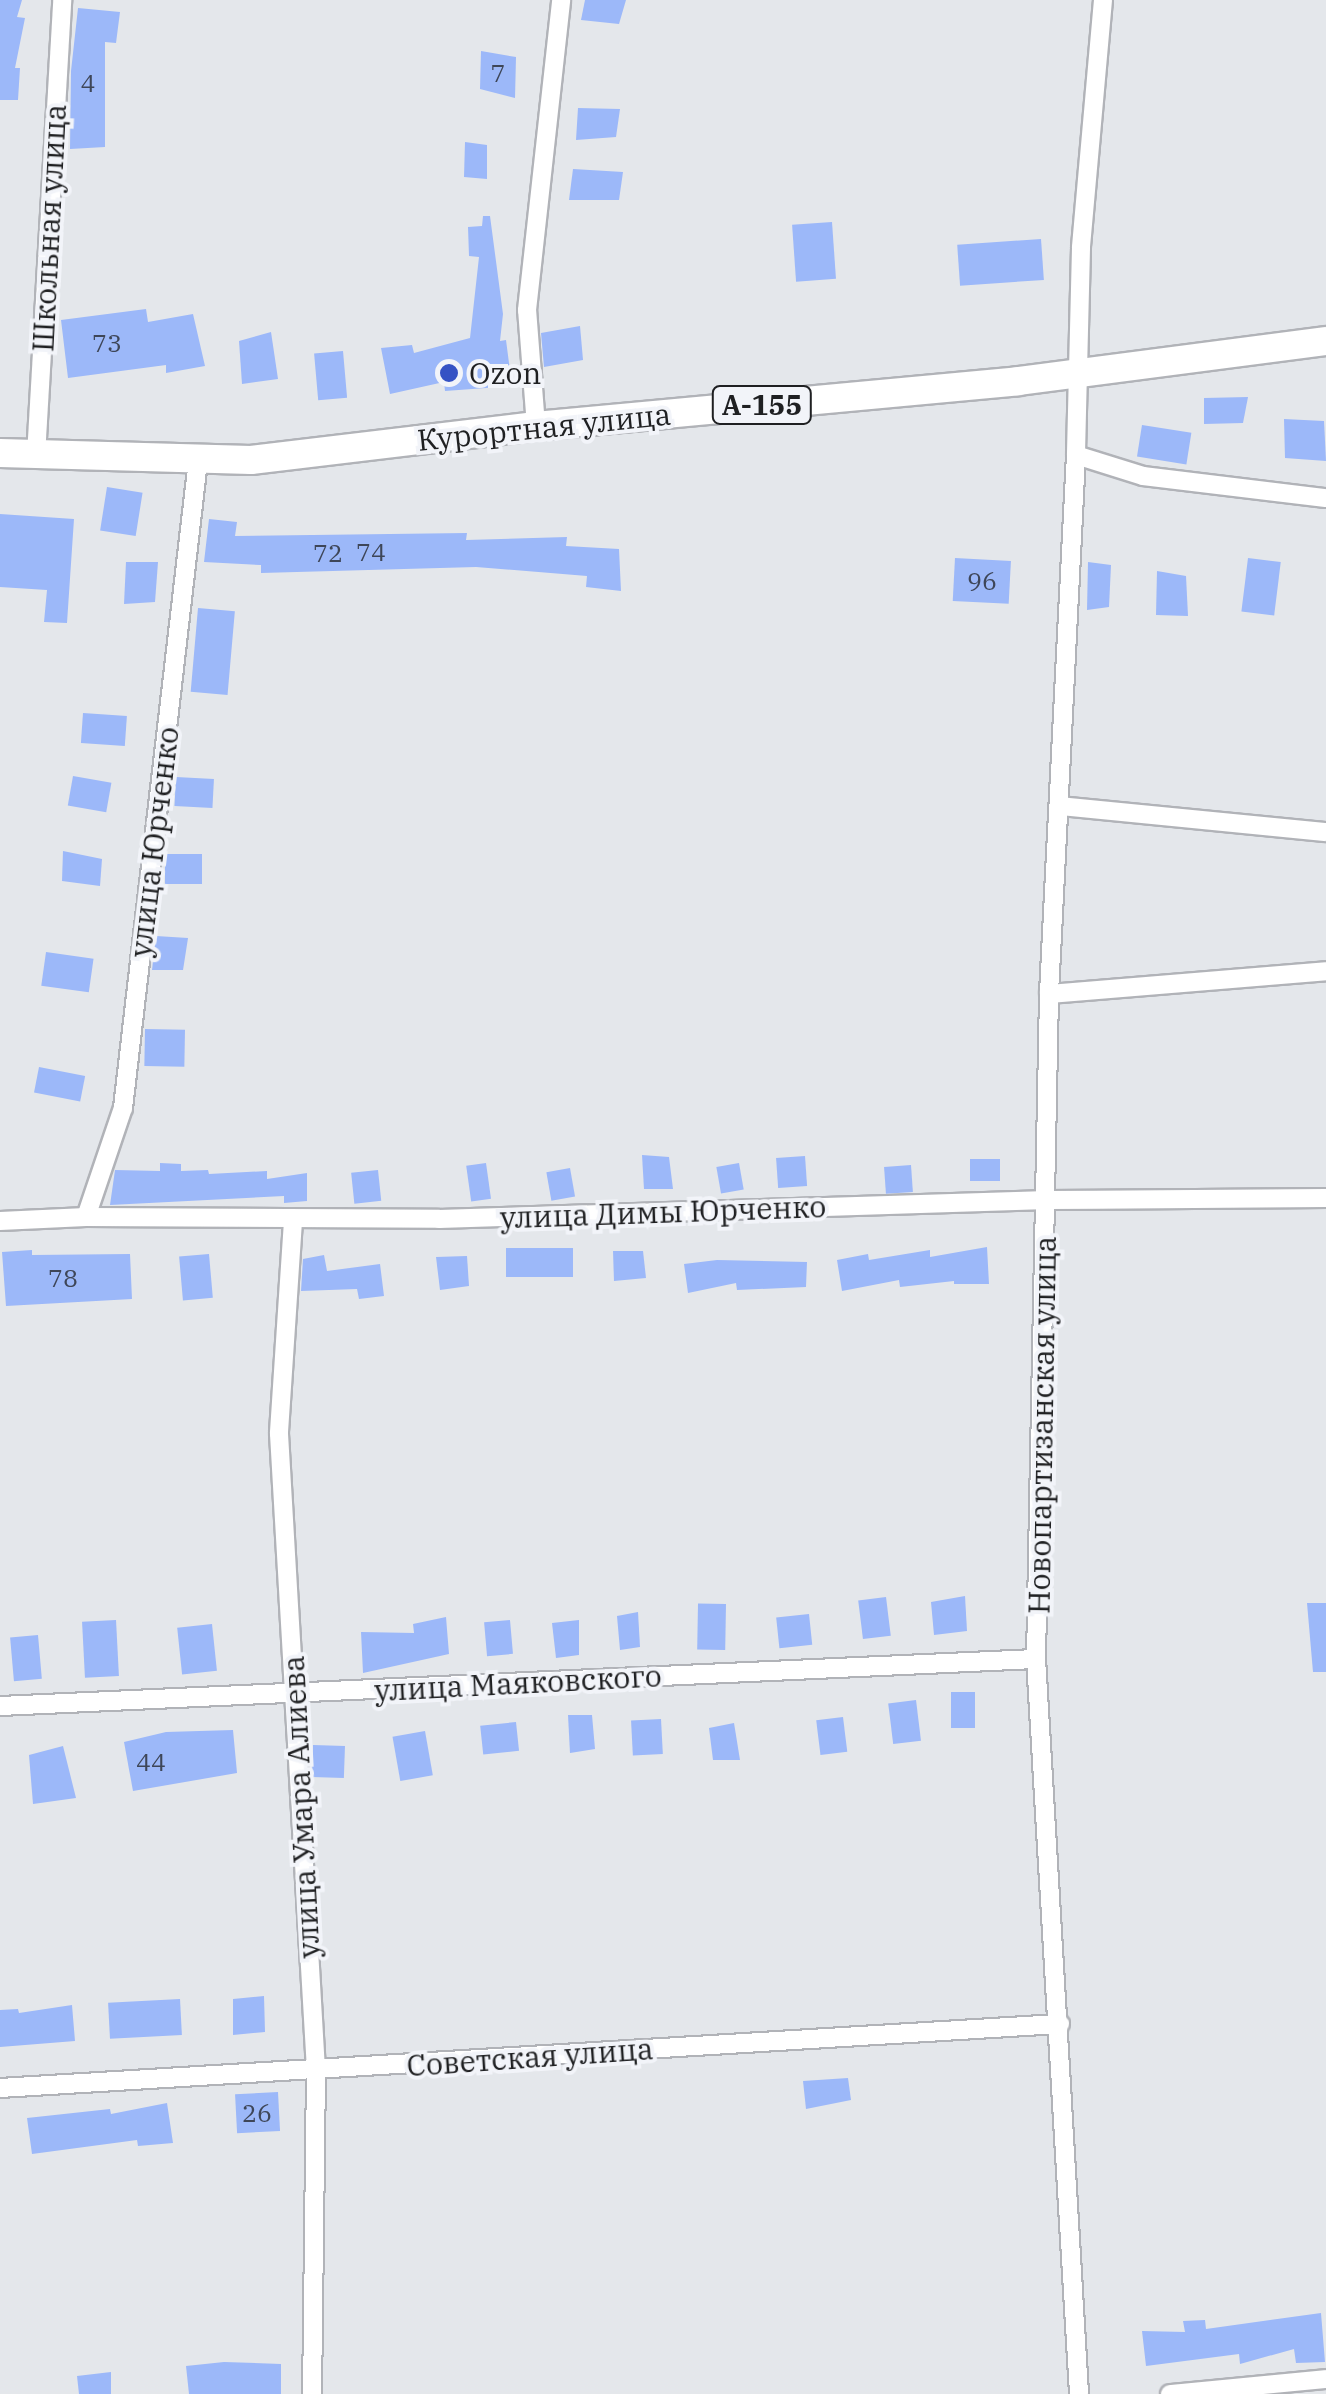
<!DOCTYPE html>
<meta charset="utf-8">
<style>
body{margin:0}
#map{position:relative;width:1326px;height:2394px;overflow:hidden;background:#e4e7eb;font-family:"IBM Plex Serif",serif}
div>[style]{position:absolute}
.building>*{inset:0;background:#9cb8f9;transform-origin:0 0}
.roads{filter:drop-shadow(2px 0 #b1b3b8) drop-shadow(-2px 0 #b1b3b8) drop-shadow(0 2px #b1b3b8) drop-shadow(0 -2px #b1b3b8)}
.minor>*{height:18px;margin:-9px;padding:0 9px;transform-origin:9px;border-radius:9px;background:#fff}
.primary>*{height:28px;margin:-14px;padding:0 14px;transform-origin:14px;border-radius:14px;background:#fff}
.dots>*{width:28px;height:28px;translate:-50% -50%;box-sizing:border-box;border:5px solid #f2f4f9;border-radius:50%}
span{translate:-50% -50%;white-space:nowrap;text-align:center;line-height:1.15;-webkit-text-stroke:8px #f2f4f9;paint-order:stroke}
.number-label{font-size:25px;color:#3e4658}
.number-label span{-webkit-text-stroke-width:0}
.shield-label span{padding:2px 8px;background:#f2f4f9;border:2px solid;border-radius:8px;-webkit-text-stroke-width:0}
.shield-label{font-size:28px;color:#1f2022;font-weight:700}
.street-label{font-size:30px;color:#1f2022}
.poi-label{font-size:30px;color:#1f2022}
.left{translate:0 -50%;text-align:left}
</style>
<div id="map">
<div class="building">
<div style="clip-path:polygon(0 0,22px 0,17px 17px,25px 18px,15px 68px,20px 68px,18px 100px,0 100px)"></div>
<div style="clip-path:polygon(585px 0,626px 0,619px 24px,581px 20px)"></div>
<div style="clip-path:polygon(78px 8px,120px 12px,116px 43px,105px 42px,105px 147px,70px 149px,71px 71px)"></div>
<div style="clip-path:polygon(481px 51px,516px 57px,515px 98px,480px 89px)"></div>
<div style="clip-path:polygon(578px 108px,620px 109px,616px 137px,576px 140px)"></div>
<div style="clip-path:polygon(465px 142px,487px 145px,487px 179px,464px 177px)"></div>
<div style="clip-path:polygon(573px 169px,623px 172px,619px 200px,569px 200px)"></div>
<div style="clip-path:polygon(483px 216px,490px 216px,503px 314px,500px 341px,506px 340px,512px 386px,445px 391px,444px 382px,390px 394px,381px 348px,412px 345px,414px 353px,470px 338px,479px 257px,469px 256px,468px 227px,482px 226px)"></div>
<div style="left:832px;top:222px;width:57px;height:40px;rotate:86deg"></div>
<div style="left:1041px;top:239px;width:41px;height:84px;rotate:86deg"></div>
<div style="clip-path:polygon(146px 309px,148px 322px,193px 314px,205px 366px,166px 373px,166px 365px,68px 378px,61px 320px)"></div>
<div style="clip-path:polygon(580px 326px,583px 360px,544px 367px,541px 333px)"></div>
<div style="clip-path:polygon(271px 332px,278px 379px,242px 384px,239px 341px)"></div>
<div style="left:343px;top:351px;width:47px;height:29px;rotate:85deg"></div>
<div style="clip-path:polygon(1248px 397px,1243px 423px,1204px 424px,1204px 398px)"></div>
<div style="clip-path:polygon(1284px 419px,1324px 421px,1326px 461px,1285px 458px)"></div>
<div style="left:1142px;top:425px;width:50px;height:32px;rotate:9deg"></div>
<div style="left:107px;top:487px;width:36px;height:44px;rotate:9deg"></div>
<div style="clip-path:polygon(0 514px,74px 519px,67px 623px,44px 622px,47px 590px,0 587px)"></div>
<div style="clip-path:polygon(209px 519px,237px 522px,235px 536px,467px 533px,466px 540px,567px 537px,566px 546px,619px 549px,621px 591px,586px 587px,587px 576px,476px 567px,261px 573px,261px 565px,204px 562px)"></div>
<div style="left:955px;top:558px;width:56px;height:43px;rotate:3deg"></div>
<div style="left:1248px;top:558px;width:33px;height:54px;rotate:7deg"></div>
<div style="clip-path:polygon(126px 562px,158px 562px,155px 602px,124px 604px)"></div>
<div style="clip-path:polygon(1088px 562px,1111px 565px,1109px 607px,1087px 610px)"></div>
<div style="clip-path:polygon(1157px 571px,1186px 576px,1188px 616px,1156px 615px)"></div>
<div style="left:198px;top:608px;width:37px;height:84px;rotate:5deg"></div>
<div style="left:83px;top:713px;width:44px;height:30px;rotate:4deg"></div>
<div style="left:73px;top:776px;width:39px;height:30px;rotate:10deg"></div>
<div style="left:176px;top:777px;width:38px;height:29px;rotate:3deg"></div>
<div style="clip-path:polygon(63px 851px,102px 859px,100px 886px,62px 881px)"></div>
<div style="left:165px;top:854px;width:37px;height:30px"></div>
<div style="clip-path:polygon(156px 936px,188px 938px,183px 970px,152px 970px)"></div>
<div style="left:46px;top:952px;width:48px;height:34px;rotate:8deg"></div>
<div style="left:145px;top:1029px;width:40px;height:37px;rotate:1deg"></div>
<div style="left:39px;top:1067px;width:47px;height:26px;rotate:11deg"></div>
<div style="clip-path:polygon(642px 1155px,669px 1157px,673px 1189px,644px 1189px)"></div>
<div style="left:805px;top:1156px;width:30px;height:29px;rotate:86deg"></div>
<div style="left:1000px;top:1159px;width:22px;height:30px;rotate:90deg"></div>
<div style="clip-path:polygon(160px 1163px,181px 1164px,181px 1171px,208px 1170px,209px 1174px,267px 1171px,267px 1179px,307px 1173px,307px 1201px,284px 1203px,284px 1196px,110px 1205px,115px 1170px,160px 1171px)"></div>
<div style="left:486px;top:1163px;width:36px;height:20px;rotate:82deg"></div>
<div style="left:739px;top:1163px;width:27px;height:23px;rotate:80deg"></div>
<div style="left:911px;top:1165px;width:27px;height:27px;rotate:86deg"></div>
<div style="left:570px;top:1168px;width:29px;height:24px;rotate:80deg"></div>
<div style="left:378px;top:1170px;width:31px;height:27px;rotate:84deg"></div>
<div style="clip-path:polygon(987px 1247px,989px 1284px,954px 1284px,954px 1281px,900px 1287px,899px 1280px,842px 1291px,837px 1260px,868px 1254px,869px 1260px,930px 1250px,930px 1257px)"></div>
<div style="left:573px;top:1248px;width:29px;height:67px;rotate:90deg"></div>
<div style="clip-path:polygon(32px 1250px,32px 1255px,130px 1254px,132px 1299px,6px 1306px,2px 1252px)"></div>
<div style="clip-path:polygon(613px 1251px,643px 1251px,646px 1278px,614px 1281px)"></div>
<div style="left:209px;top:1254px;width:44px;height:30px;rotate:85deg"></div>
<div style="clip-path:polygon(324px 1255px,327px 1271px,380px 1264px,384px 1296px,359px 1299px,357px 1289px,301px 1291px,303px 1259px)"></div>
<div style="clip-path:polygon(467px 1256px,469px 1286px,440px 1290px,436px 1257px)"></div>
<div style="clip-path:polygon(717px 1260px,807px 1262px,806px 1287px,737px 1290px,736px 1283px,688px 1293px,684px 1264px)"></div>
<div style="clip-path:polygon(965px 1596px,967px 1631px,934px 1635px,931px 1602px)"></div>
<div style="left:886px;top:1597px;width:39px;height:28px;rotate:83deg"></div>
<div style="clip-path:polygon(1307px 1603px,1326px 1603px,1326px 1672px,1313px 1672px)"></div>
<div style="left:726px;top:1604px;width:46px;height:28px;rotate:91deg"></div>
<div style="clip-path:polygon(638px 1612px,640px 1647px,620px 1650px,617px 1616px)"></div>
<div style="left:809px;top:1614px;width:31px;height:33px;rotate:84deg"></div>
<div style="clip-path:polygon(446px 1617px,449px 1654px,363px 1673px,361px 1632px,414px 1633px,413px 1624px)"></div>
<div style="left:116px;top:1620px;width:56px;height:34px;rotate:87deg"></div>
<div style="left:510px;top:1620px;width:34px;height:26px;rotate:85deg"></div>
<div style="clip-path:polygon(579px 1620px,579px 1655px,556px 1658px,552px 1623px)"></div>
<div style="left:212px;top:1624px;width:47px;height:35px;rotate:84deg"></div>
<div style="left:38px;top:1635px;width:44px;height:28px;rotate:85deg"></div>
<div style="left:951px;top:1692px;width:24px;height:36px"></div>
<div style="left:916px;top:1700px;width:41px;height:28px;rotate:83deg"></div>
<div style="clip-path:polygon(568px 1715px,592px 1715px,595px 1749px,570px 1753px)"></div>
<div style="left:843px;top:1717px;width:35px;height:27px;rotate:83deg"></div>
<div style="left:661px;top:1719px;width:35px;height:30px;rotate:87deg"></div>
<div style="left:516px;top:1722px;width:29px;height:36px;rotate:84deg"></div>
<div style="clip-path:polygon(734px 1723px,740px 1760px,713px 1760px,709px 1728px)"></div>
<div style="clip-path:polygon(233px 1730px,237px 1773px,133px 1791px,124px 1742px,166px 1732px)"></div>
<div style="left:425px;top:1731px;width:45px;height:33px;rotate:80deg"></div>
<div style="left:313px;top:1745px;width:32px;height:32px;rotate:2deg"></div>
<div style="clip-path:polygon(63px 1746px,76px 1798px,33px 1804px,29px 1755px)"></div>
<div style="clip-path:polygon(264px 1996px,265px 2032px,233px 2035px,233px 1999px)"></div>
<div style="left:180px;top:1999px;width:36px;height:72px;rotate:87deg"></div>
<div style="clip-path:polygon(72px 2005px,75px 2041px,0 2047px,0 2010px,18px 2009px,19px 2013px)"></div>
<div style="clip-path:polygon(848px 2078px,851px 2100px,806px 2109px,803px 2081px)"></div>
<div style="left:278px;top:2092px;width:39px;height:43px;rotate:87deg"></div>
<div style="clip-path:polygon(167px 2103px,173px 2143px,138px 2146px,137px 2140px,32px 2154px,27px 2118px,110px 2109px,111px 2114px)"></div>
<div style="clip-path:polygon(1321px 2313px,1325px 2362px,1296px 2363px,1294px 2349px,1240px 2364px,1239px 2354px,1146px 2366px,1142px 2331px,1185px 2332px,1183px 2321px,1205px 2320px,1206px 2329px)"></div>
<div style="clip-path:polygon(224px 2362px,281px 2364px,281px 2394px,189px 2394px,186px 2366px)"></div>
<div style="clip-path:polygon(111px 2372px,111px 2394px,79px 2394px,77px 2376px)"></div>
</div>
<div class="roads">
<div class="minor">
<div style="left:1103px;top:0;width:249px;rotate:95.1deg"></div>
<div style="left:1081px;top:248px;width:207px;rotate:91.4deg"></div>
<div style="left:1076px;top:455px;width:70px;rotate:17.4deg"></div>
<div style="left:1143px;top:476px;width:184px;rotate:6.9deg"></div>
<div style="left:536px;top:426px;width:116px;rotate:-94.4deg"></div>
<div style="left:527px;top:310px;width:312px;rotate:-83.7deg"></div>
<div style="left:1076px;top:455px;width:540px;rotate:92.87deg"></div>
<div style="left:1049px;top:994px;width:665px;rotate:91.12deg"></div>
<div style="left:1036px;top:1659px;width:736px;rotate:86.65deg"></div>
<div style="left:36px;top:456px;width:457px;rotate:-86.7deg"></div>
<div style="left:1060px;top:806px;width:267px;rotate:5.6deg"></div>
<div style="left:1049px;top:994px;width:278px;rotate:-4.7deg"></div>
<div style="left:86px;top:1217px;width:115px;rotate:-71.3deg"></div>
<div style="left:123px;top:1108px;width:651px;rotate:-83.39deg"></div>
<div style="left:0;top:1221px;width:86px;rotate:-2.7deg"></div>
<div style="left:86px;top:1217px;width:353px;rotate:0.3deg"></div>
<div style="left:439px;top:1219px;width:609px;rotate:-1.79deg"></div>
<div style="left:1048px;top:1200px;width:278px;rotate:-0.4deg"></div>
<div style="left:293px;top:1221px;width:213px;rotate:93.8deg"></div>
<div style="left:279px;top:1434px;width:637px;rotate:86.67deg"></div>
<div style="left:316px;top:2070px;width:324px;rotate:90.7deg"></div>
<div style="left:0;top:1706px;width:1037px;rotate:-2.6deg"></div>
<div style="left:0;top:2088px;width:1062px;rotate:-3.46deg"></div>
<div style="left:1170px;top:2394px;width:157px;rotate:-5.5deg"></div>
</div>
<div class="primary">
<div style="left:0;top:453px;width:251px;rotate:1.6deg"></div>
<div style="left:251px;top:460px;width:287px;rotate:-6.8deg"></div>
<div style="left:536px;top:426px;width:484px;rotate:-5.3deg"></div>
<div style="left:1018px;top:381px;width:311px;rotate:-7.4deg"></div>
</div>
</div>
<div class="dots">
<div style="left:449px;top:373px;background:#3552c4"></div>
</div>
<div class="number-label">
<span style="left:498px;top:73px">7</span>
<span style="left:88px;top:83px">4</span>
<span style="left:107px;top:343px">73</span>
<span style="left:371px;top:552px">74</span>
<span style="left:328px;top:553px">72</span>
<span style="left:982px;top:581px">96</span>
<span style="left:63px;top:1278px">78</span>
<span style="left:151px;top:1762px">44</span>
<span style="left:257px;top:2113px">26</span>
</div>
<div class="shield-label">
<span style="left:762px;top:405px">А-155</span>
</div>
<div class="street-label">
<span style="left:49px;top:228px;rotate:-87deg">Школьная улица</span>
<span style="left:544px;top:427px;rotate:-6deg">Курортная улица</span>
<span style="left:154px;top:842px;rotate:-83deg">улица Юрченко</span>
<span style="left:663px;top:1212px;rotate:-2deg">улица Димы Юрченко</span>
<span style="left:1042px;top:1425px;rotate:-89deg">Новопартизанская улица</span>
<span style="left:518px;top:1683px;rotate:-3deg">улица Маяковского</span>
<span style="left:301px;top:1807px;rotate:-93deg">улица Умара Алиева</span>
<span style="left:530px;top:2057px;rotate:-4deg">Советская улица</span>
</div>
<div class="poi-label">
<span class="left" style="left:469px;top:373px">Ozon</span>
</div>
</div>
